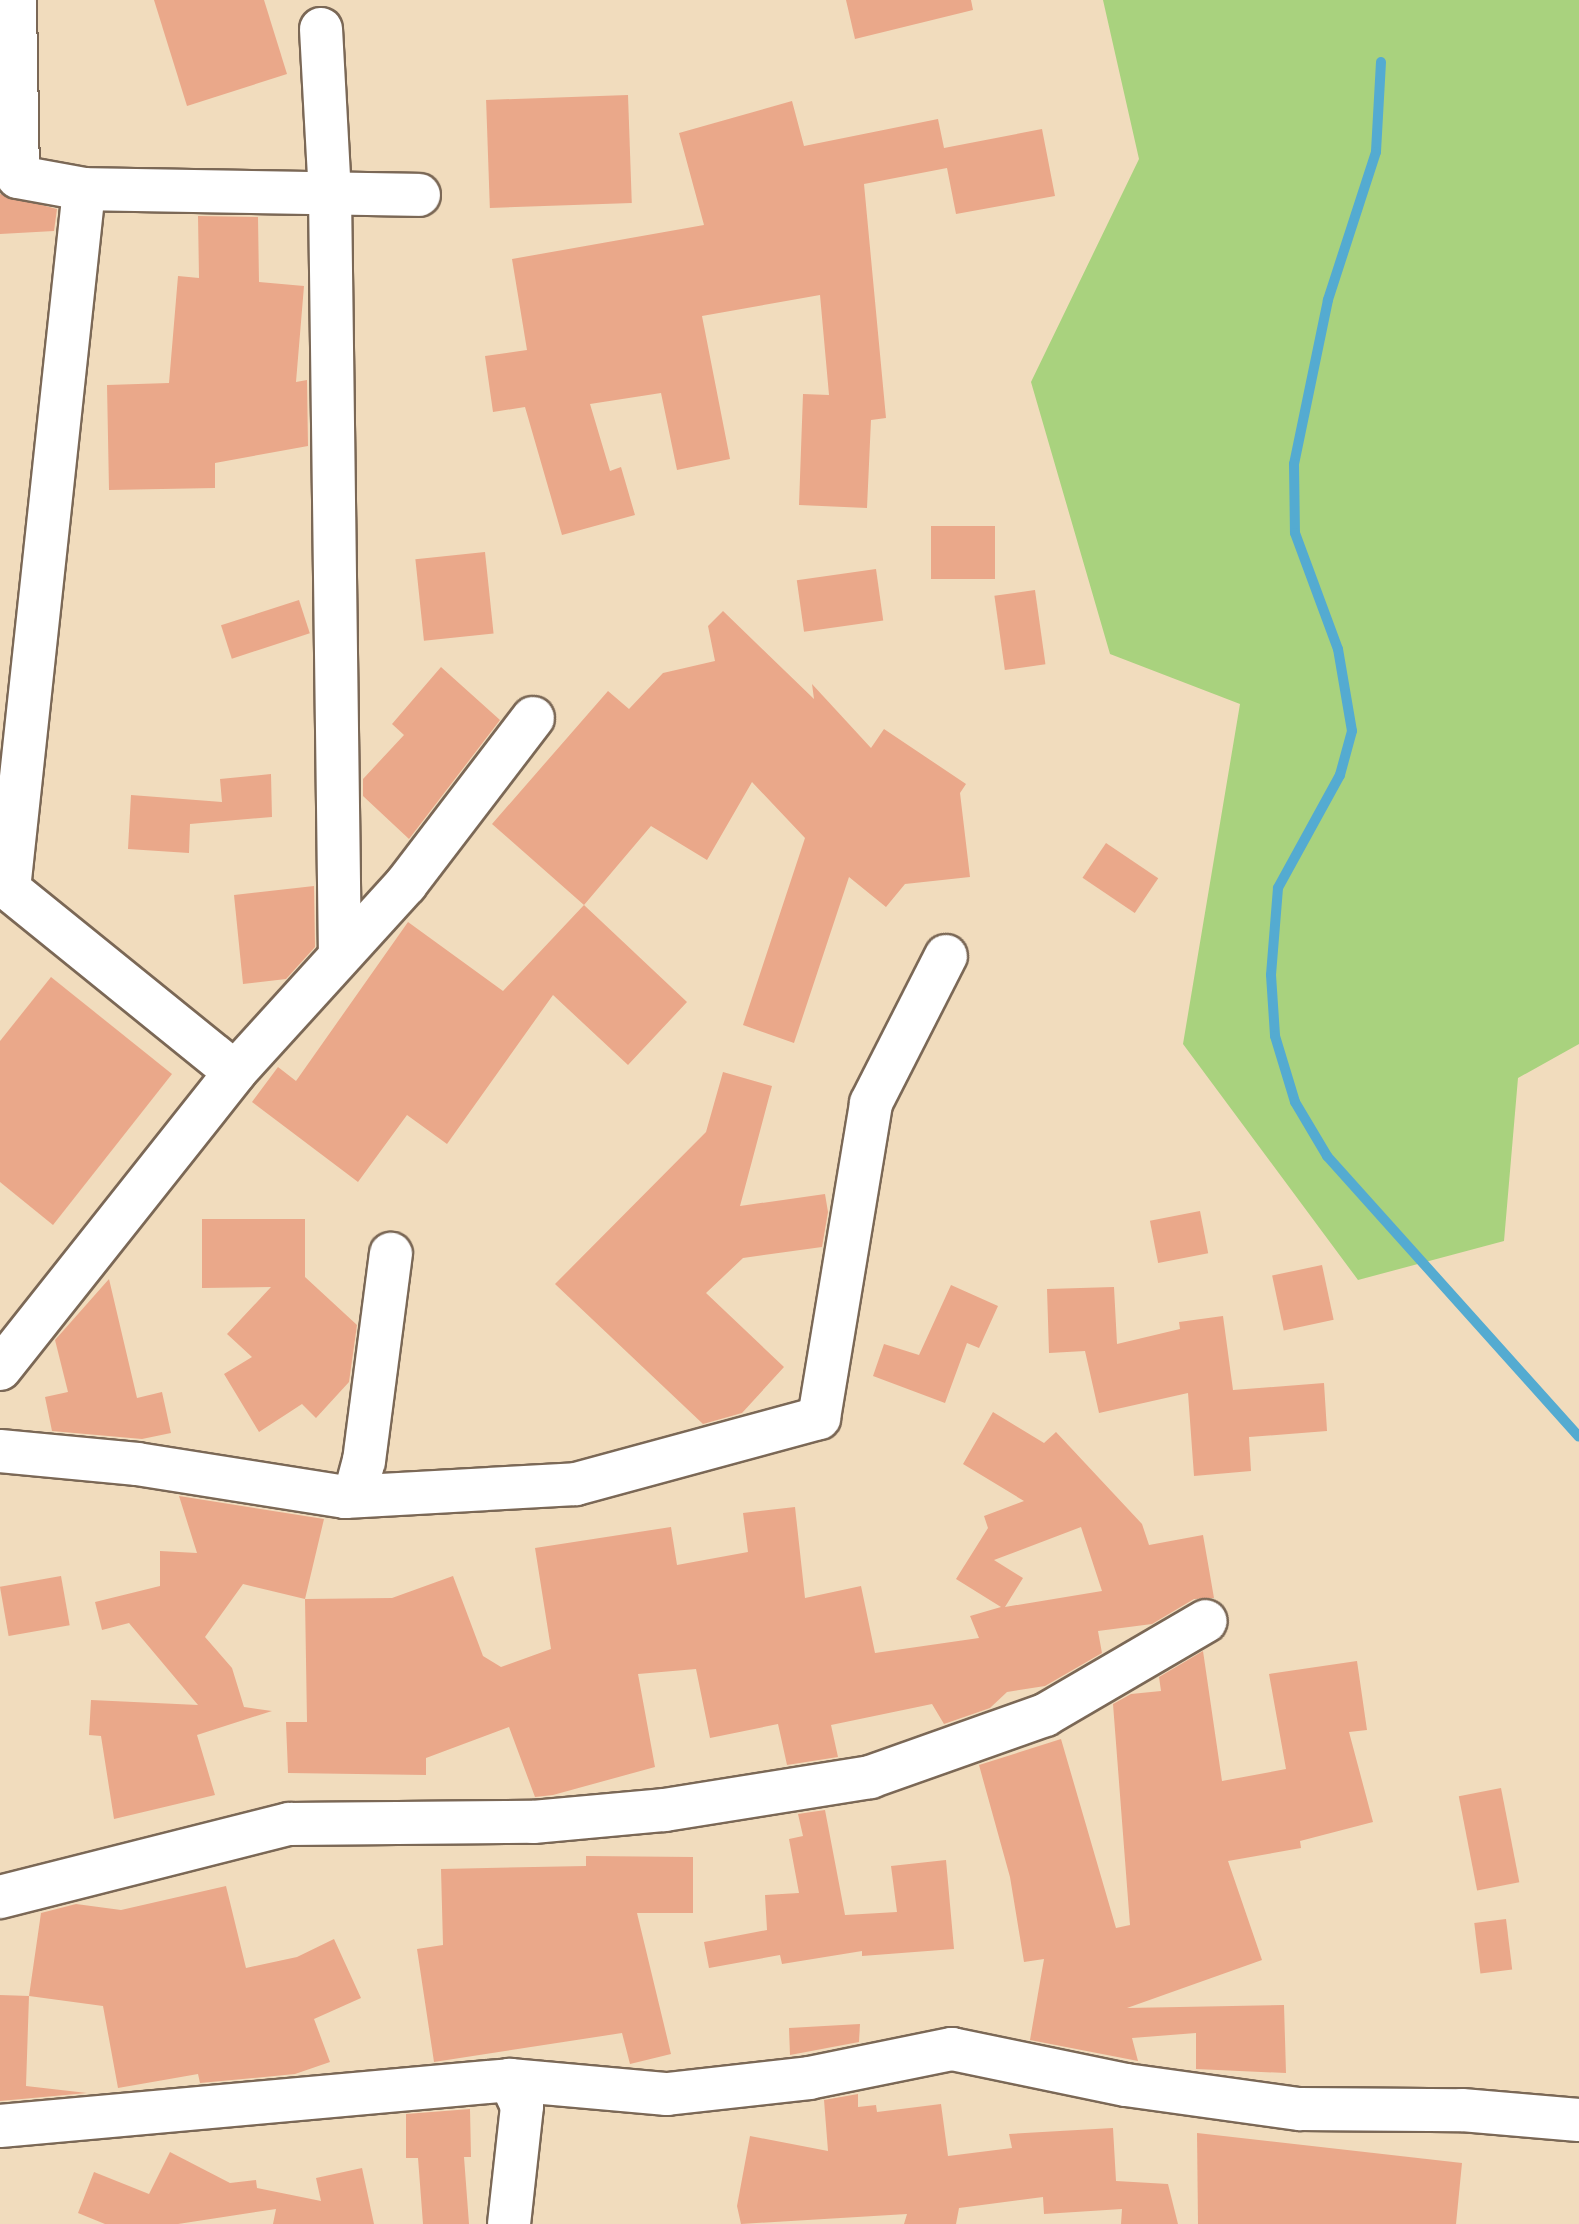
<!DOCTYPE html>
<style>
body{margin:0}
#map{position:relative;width:1579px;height:2224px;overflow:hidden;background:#f1dcbd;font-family:"Indie Flower",sans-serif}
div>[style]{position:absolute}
.green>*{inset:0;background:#a9d27e}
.stream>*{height:10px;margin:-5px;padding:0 5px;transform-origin:5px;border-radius:5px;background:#54abd1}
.building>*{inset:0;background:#eaa88a;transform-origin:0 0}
.roads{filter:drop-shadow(2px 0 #7b6856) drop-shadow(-2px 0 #7b6856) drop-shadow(0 2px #7b6856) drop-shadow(0 -2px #7b6856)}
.minor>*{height:42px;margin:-21px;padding:0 21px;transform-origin:21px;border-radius:21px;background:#fff}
span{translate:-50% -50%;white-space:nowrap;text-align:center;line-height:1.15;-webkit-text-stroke:9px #f7f3e8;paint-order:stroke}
</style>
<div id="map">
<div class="green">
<div style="clip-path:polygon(1103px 0,1579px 0,1579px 1044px,1518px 1078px,1504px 1241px,1358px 1280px,1183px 1044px,1240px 704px,1110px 654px,1031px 382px,1139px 159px)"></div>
</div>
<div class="stream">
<div style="left:1381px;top:62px;width:90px;rotate:93.2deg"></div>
<div style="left:1376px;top:152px;width:156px;rotate:108deg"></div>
<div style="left:1328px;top:300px;width:167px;rotate:101.7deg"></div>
<div style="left:1294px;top:464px;width:69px;rotate:89.2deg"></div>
<div style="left:1295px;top:533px;width:124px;rotate:69.7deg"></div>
<div style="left:1338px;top:649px;width:83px;rotate:80.3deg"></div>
<div style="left:1352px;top:731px;width:46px;rotate:105.3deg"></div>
<div style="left:1340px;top:775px;width:129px;rotate:118.8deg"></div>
<div style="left:1278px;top:888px;width:87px;rotate:94.6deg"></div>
<div style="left:1271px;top:975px;width:61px;rotate:86.2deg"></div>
<div style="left:1275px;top:1036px;width:69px;rotate:73.1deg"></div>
<div style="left:1295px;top:1102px;width:63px;rotate:59.3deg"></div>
<div style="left:1327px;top:1156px;width:377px;rotate:48.1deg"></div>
</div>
<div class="building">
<div style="clip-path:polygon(154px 0,264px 0,287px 74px,187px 106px)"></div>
<div style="clip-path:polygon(846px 0,971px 0,973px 10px,855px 39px)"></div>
<div style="left:628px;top:95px;width:108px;height:142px;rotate:88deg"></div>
<div style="clip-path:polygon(792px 101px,804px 146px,938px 119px,944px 148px,1042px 129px,1055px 196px,956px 214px,947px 168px,864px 184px,886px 418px,871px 420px,867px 508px,799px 505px,803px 394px,829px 395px,820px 295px,702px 316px,730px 459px,677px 470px,661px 393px,590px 404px,610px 471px,621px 467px,635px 515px,562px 535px,525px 407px,493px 412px,485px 356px,527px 350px,512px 259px,704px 225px,679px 133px)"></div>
<div style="clip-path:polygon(0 194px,57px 209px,54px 231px,0 234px)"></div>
<div style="clip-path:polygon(198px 216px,258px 217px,259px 282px,304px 286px,296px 382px,307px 380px,308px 446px,215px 463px,215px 488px,109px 490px,107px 385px,169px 383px,178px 276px,199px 278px)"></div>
<div style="left:931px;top:526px;width:64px;height:53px"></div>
<div style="left:485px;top:552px;width:82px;height:70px;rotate:84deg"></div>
<div style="left:876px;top:569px;width:52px;height:80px;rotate:82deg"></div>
<div style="left:1035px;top:590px;width:75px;height:41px;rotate:82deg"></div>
<div style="left:299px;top:600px;width:35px;height:82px;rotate:72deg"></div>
<div style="clip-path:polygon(723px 611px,814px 699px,812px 684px,871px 748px,884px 729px,966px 784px,960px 793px,970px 877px,905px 884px,886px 907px,849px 877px,794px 1043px,743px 1025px,805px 838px,752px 782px,707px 860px,651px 826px,584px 905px,492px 824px,608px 691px,629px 709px,663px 673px,715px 661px,708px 626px)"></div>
<div style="clip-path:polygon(441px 667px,500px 720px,409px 839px,363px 796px,363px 779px,404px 735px,392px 724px)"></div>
<div style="clip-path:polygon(271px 774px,272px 817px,190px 824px,189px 853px,128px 849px,131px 795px,222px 802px,220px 779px)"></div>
<div style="left:1106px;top:843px;width:63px;height:42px;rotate:34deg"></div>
<div style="clip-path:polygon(314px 886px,315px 947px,286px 979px,243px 984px,234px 895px)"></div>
<div style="clip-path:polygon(584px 905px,687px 1002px,628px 1065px,553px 995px,447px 1144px,407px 1115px,358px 1182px,252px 1102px,278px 1067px,296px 1081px,408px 922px,503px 991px)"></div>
<div style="clip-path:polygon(51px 977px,172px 1074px,53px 1225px,0 1182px,0 1041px)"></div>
<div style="clip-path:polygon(723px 1072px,772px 1086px,740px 1206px,825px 1194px,828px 1212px,822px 1247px,743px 1258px,706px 1293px,784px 1367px,742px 1413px,703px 1424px,555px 1284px,706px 1132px)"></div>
<div style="left:1200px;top:1211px;width:43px;height:51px;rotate:79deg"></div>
<div style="clip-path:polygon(202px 1219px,305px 1219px,305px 1277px,357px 1325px,349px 1382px,316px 1418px,302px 1404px,259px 1432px,224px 1374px,252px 1357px,227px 1334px,271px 1287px,202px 1288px)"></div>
<div style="left:1322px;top:1265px;width:56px;height:51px;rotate:78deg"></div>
<div style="clip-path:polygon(109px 1279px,137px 1398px,162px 1392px,171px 1433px,142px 1439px,52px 1431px,45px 1397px,68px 1392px,55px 1340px)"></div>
<div style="clip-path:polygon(951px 1285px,998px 1306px,979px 1348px,967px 1343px,945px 1403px,873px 1376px,884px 1344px,919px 1355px)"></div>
<div style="clip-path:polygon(1114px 1287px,1117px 1344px,1180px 1329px,1179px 1322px,1223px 1316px,1233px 1390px,1324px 1383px,1327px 1431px,1249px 1437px,1251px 1471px,1194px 1476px,1188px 1393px,1099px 1413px,1085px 1351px,1049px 1353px,1047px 1289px)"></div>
<div style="clip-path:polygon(evenodd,993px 1412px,1044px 1443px,1056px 1432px,1142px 1524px,1149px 1545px,1203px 1535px,1214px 1598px,1194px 1599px,1152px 1624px,1098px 1631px,1102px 1653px,1045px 1686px,1007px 1692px,990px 1708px,944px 1724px,932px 1704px,831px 1725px,838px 1757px,787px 1765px,778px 1724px,710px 1738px,696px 1669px,638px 1674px,655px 1767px,553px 1795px,535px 1797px,509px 1727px,426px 1758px,426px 1775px,288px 1773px,286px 1722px,307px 1722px,305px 1599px,392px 1598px,453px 1576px,483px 1656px,501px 1667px,551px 1649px,535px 1548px,671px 1527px,677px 1565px,748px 1552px,743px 1513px,795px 1507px,805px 1598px,861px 1586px,875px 1653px,979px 1638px,970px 1616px,1001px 1607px,956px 1579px,988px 1528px,984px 1516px,1024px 1501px,963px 1464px,993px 1412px,1081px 1527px,1102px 1591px,1005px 1607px,1023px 1578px,994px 1560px,1081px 1527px)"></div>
<div style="clip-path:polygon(179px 1496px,324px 1519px,305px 1599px,243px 1584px,205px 1637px,232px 1668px,244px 1707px,272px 1711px,197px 1735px,215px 1795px,114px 1819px,101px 1736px,89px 1735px,91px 1700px,198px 1705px,129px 1623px,102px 1630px,95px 1602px,160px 1586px,160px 1551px,197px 1553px)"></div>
<div style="left:61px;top:1576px;width:50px;height:62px;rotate:80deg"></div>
<div style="clip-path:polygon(1203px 1651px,1222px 1781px,1286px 1769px,1269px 1674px,1357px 1661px,1367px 1730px,1349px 1732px,1373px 1822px,1300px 1841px,1301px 1848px,1228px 1861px,1262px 1960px,1127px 2008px,1284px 2005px,1286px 2073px,1196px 2069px,1196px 2033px,1132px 2038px,1138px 2061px,1030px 2040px,1044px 1959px,1024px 1962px,1010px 1877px,979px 1765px,1061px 1739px,1116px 1928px,1130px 1925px,1113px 1704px,1131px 1694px,1161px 1691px,1159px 1677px)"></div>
<div style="left:1501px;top:1788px;width:96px;height:43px;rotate:79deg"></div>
<div style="clip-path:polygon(825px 1810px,845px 1915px,897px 1912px,891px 1866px,946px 1860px,954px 1949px,862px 1956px,862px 1951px,782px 1964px,780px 1955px,709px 1968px,704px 1942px,767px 1930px,765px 1895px,799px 1893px,789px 1839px,803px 1836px,798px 1814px)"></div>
<div style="clip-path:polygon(586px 1856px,693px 1857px,693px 1913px,637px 1913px,671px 2054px,630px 2064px,622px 2033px,434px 2062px,417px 1949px,443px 1945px,441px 1869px,586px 1866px)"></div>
<div style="clip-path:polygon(226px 1886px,246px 1968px,297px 1957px,334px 1939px,361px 1998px,314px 2019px,330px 2062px,295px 2074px,200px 2083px,198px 2074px,118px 2088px,103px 2006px,29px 1996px,41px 1913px,76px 1904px,121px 1910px)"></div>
<div style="left:1506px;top:1919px;width:51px;height:32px;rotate:83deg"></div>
<div style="clip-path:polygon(0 1995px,29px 1996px,26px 2086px,87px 2093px,0 2101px)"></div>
<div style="clip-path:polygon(860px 2024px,859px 2042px,790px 2055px,789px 2028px)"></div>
<div style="clip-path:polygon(858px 2094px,858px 2107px,876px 2105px,877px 2112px,941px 2104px,948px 2156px,1012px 2148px,1009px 2134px,1113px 2128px,1116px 2181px,1168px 2184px,1178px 2224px,1121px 2224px,1122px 2209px,1044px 2214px,1043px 2197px,959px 2208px,956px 2224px,904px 2224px,907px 2214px,741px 2224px,737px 2206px,750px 2136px,828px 2151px,824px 2100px)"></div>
<div style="clip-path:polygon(470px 2109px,471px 2157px,464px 2157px,469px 2224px,423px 2224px,418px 2158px,406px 2158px,406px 2114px)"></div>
<div style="clip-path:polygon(1197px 2133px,1462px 2163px,1456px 2224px,1198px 2224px)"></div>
<div style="clip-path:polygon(170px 2152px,230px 2183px,256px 2180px,257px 2188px,321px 2201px,316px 2178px,362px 2168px,374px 2224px,273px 2224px,276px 2209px,178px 2224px,105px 2224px,78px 2213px,94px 2172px,149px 2194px)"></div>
</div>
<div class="roads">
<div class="minor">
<div style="left:321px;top:29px;width:165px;rotate:86.9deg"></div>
<div style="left:330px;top:194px;width:762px;rotate:89.25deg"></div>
<div style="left:84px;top:189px;width:335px;rotate:1deg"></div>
<div style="left:0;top:882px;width:302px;rotate:39deg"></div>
<div style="left:9px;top:889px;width:704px;rotate:-83.88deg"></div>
<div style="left:84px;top:189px;width:67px;rotate:-169.7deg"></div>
<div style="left:18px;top:177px;width:177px;rotate:-91deg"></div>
<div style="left:0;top:1369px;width:379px;rotate:-51.6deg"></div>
<div style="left:235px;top:1072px;width:254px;rotate:-47.7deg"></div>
<div style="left:406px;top:884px;width:209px;rotate:-52.6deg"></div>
<div style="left:0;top:1451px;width:138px;rotate:5.4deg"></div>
<div style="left:137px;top:1464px;width:211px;rotate:9deg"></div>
<div style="left:345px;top:1497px;width:231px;rotate:-3.2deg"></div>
<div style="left:576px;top:1484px;width:252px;rotate:-15.2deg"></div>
<div style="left:819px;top:1418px;width:319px;rotate:-80.6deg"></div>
<div style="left:871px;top:1103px;width:165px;rotate:-63deg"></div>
<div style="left:345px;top:1497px;width:13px;rotate:-32deg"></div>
<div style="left:356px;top:1490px;width:30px;rotate:-75deg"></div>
<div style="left:364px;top:1461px;width:209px;rotate:-82.6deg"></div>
<div style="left:0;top:1897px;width:298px;rotate:-14.2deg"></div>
<div style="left:289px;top:1824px;width:244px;rotate:-0.5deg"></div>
<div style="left:533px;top:1822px;width:133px;rotate:-5.2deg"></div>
<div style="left:665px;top:1810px;width:208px;rotate:-9.1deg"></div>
<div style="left:870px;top:1777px;width:186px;rotate:-19.5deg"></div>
<div style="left:1045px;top:1715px;width:186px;rotate:-30.3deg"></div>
<div style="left:0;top:2126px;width:512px;rotate:-5.15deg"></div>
<div style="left:510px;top:2080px;width:158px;rotate:5.1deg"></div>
<div style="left:667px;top:2094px;width:143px;rotate:-6.4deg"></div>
<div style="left:809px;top:2078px;width:146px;rotate:-11.5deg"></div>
<div style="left:952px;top:2049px;width:178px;rotate:11.7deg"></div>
<div style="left:1126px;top:2085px;width:176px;rotate:7.9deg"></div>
<div style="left:1300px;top:2109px;width:162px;rotate:0.4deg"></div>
<div style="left:1462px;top:2110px;width:117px;rotate:4.9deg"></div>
<div style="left:509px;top:2224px;width:119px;rotate:-83.7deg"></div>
<div style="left:522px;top:2106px;width:29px;rotate:-115deg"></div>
</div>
</div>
</div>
